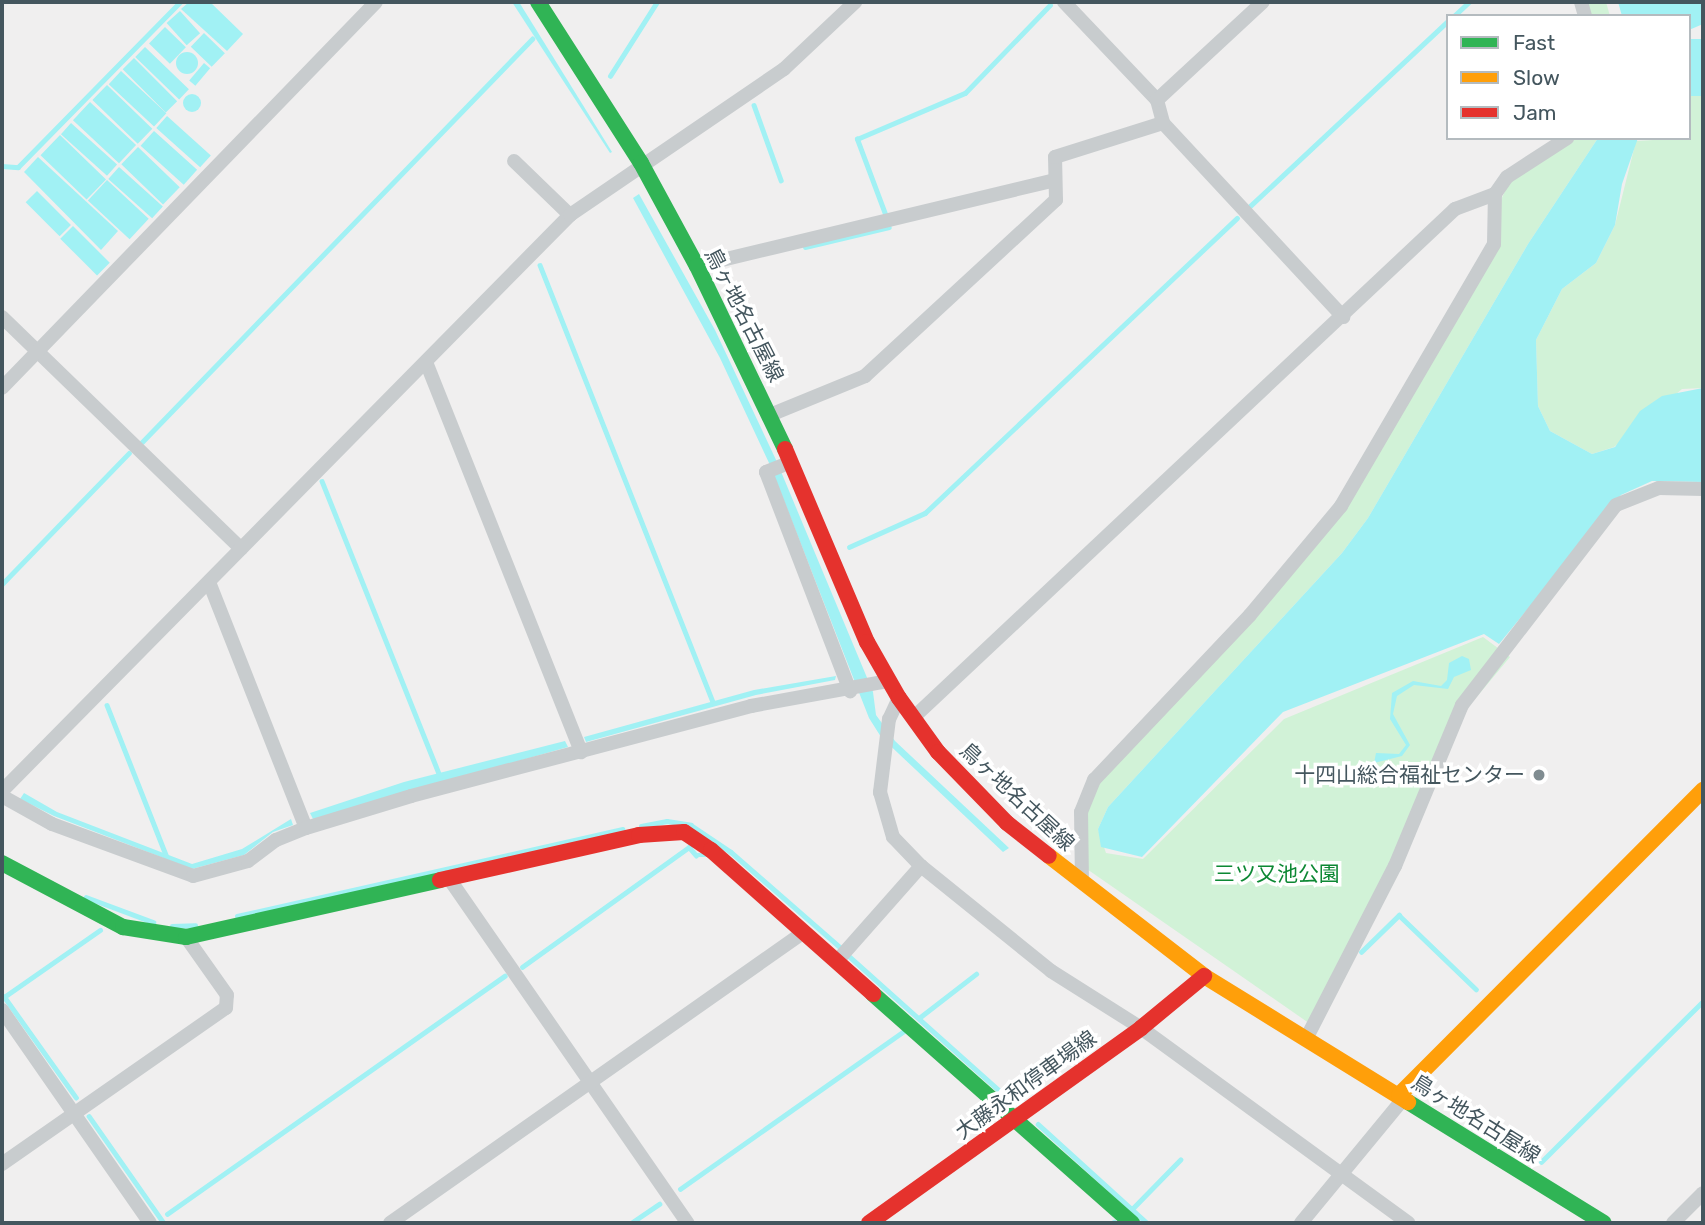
<!DOCTYPE html>
<meta charset="utf-8">
<style>
body{margin:0}
#map{position:relative;width:1705px;height:1225px;overflow:hidden;background:#f0efef;font-family:Rubik,"Noto Sans JP",sans-serif}
div>[style]{position:absolute}
.green>*{inset:0;background:#d1f2d7}
.water>*{inset:0;background:#a1f1f4;transform-origin:0 0}
.round{border-radius:50%}
.stream>*{height:4.5px;margin:-2.25px;padding:0 2.25px;transform-origin:2.25px;border-radius:2.25px;background:#a1f1f4}
.street>*{height:14px;margin:-7px;padding:0 7px;transform-origin:7px;border-radius:7px;background:#c8ccce}
.fast>*{height:16px;margin:-8px;padding:0 8px;transform-origin:8px;border-radius:8px;background:#30b455}
.slow>*{height:16px;margin:-8px;padding:0 8px;transform-origin:8px;border-radius:8px;background:#ff9f0a}
.jam>*{height:16px;margin:-8px;padding:0 8px;transform-origin:8px;border-radius:8px;background:#e5322d}
.dots>*{width:19px;height:19px;translate:-50% -50%;box-sizing:border-box;border:4px solid #fff;border-radius:50%}
span{translate:-50% -50%;white-space:nowrap;text-align:center;line-height:1.15;-webkit-text-stroke:7px #fff;paint-order:stroke}
.street-label{font-size:21px;color:#44565e}
.poi-label{font-size:21px;color:#44565e}
.right{translate:-100% -50%;text-align:right}
.park-label{font-size:21px;color:#0d8834}
.frame{position:absolute;inset:0;border:4px solid #44565e;pointer-events:none}
.legend{position:absolute;left:1446px;top:14px;width:245px;height:126px;box-sizing:border-box;background:#fff;border:2px solid #b4bbbf;margin:0;padding:9px 12px;list-style:none;font-size:21px;color:#44565e}
.legend li{display:flex;align-items:center;gap:14px;height:35px}
.legend b{width:35px;border:2px solid #b4bbbf}
</style>
<div id="map">
<div class="green">
<div style="clip-path:polygon(1587px 2px,1606px 2px,1610px 16px,1590px 16px)"></div>
<div style="clip-path:polygon(1689px 96px,1703px 96px,1703px 388px,1682px 389px,1614px 447px,1592px 454px,1550px 431px,1538px 406px,1536px 340px,1562px 289px,1596px 263px,1615px 225px,1636px 141px,1689px 138px)"></div>
<div style="clip-path:polygon(1569px 138px,1598px 138px,1528px 244px,1368px 518px,1342px 553px,1108px 807px,1098px 829px,1106px 853px,1143px 859px,1284px 719px,1483px 637px,1510px 657px,1465px 711px,1316px 1028px,1084px 867px,1084px 817px,1098px 782px,1312px 551px,1492px 258px,1500px 202px,1511px 178px)"></div>
</div>
<div class="water">
<div style="clip-path:polygon(189px 2px,210px 2px,243px 34px,227px 51px,181px 9px)"></div>
<div style="clip-path:polygon(512px 2px,519px 2px,612px 152px,610px 153px)"></div>
<div style="clip-path:polygon(1618px 2px,1703px 2px,1703px 24px,1689px 30px,1689px 16px,1622px 16px)"></div>
<div style="left:180px;top:11px;width:30px;height:18px;rotate:48deg"></div>
<div style="left:165px;top:27px;width:29px;height:23px;rotate:44deg"></div>
<div style="left:204px;top:33px;width:29px;height:19px;rotate:44deg"></div>
<div style="left:1703px;top:39px;width:57px;height:15px;rotate:90deg"></div>
<div style="left:145px;top:47px;width:61px;height:14px;rotate:44deg"></div>
<div class="round" style="left:176px;top:52px;width:22px;height:22px"></div>
<div style="left:134px;top:58px;width:61px;height:16px;rotate:45deg"></div>
<div style="left:204px;top:63px;width:8px;height:23px;rotate:40deg"></div>
<div style="left:121px;top:71px;width:62px;height:18px;rotate:43deg"></div>
<div style="left:107px;top:85px;width:63px;height:21px;rotate:44deg"></div>
<div class="round" style="left:183px;top:94px;width:18px;height:18px"></div>
<div style="left:90px;top:102px;width:63px;height:25px;rotate:43deg"></div>
<div style="left:167px;top:116px;width:59px;height:16px;rotate:42deg"></div>
<div style="left:71px;top:123px;width:62px;height:15px;rotate:42deg"></div>
<div style="left:154px;top:131px;width:58px;height:20px;rotate:42deg"></div>
<div style="left:60px;top:135px;width:64px;height:28px;rotate:44deg"></div>
<div style="clip-path:polygon(1598px 138px,1638px 138px,1622px 184px,1615px 225px,1596px 263px,1562px 289px,1536px 340px,1538px 406px,1550px 431px,1592px 454px,1615px 447px,1640px 411px,1662px 396px,1703px 388px,1703px 482px,1652px 481px,1621px 495px,1499px 644px,1484px 634px,1283px 712px,1142px 857px,1101px 847px,1098px 829px,1108px 807px,1342px 553px,1368px 518px,1528px 244px)"></div>
<div style="left:138px;top:147px;width:58px;height:24px;rotate:44deg"></div>
<div style="clip-path:polygon(38px 157px,118px 231px,101px 250px,24px 172px)"></div>
<div style="left:119px;top:167px;width:59px;height:16px;rotate:42deg"></div>
<div style="left:107px;top:180px;width:57px;height:28px;rotate:43deg"></div>
<div style="left:37px;top:191px;width:48px;height:16px;rotate:45deg"></div>
<div style="clip-path:polygon(639px 194px,715px 330px,777px 462px,873px 692px,876px 715px,895px 741px,1009px 848px,1003px 852px,881px 737px,869px 718px,770px 465px,720px 358px,633px 198px)"></div>
<div style="left:73px;top:226px;width:52px;height:18px;rotate:45deg"></div>
<div style="clip-path:polygon(1462px 656px,1469px 659px,1471px 670px,1454px 677px,1448px 689px,1414px 685px,1397px 696px,1393px 714px,1410px 745px,1402px 756px,1374px 763px,1376px 753px,1399px 754px,1406px 745px,1390px 719px,1392px 693px,1413px 681px,1441px 686px,1447px 680px,1449px 663px)"></div>
<div style="clip-path:polygon(836px 676px,835px 680px,756px 695px,586px 742px,584px 737px,754px 690px)"></div>
<div style="clip-path:polygon(565px 741px,568px 747px,313px 819px,310px 813px,404px 782px)"></div>
<div style="clip-path:polygon(24px 793px,57px 812px,192px 864px,242px 849px,291px 819px,293px 825px,273px 832px,244px 855px,192px 869px,54px 816px,20px 799px)"></div>
</div>
<div class="stream">
<div style="left:1454px;top:16px;width:21px;rotate:-43deg"></div>
<div style="left:610px;top:76px;width:88px;rotate:-57.6deg"></div>
<div style="left:754px;top:105px;width:80px;rotate:70.2deg"></div>
<div style="left:2px;top:166px;width:16px;rotate:4deg"></div>
<div style="left:18px;top:167px;width:231px;rotate:-45.5deg"></div>
<div style="left:1248px;top:208px;width:274px;rotate:-43.1deg"></div>
<div style="left:885px;top:214px;width:80px;rotate:-110.5deg"></div>
<div style="left:857px;top:139px;width:117px;rotate:-23.1deg"></div>
<div style="left:965px;top:93px;width:122px;rotate:-46deg"></div>
<div style="left:805px;top:247px;width:86px;rotate:-13.4deg"></div>
<div style="left:540px;top:265px;width:469px;rotate:68.4deg"></div>
<div style="left:142px;top:442px;width:561px;rotate:-45.94deg"></div>
<div style="left:322px;top:481px;width:318px;rotate:68.2deg"></div>
<div style="left:849px;top:547px;width:83px;rotate:-24.1deg"></div>
<div style="left:925px;top:513px;width:429px;rotate:-43.4deg"></div>
<div style="left:2px;top:584px;width:182px;rotate:-45.9deg"></div>
<div style="left:107px;top:705px;width:163px;rotate:68.5deg"></div>
<div style="left:641px;top:826px;width:26px;rotate:-11deg"></div>
<div style="left:667px;top:821px;width:24px;rotate:9deg"></div>
<div style="left:691px;top:825px;width:48px;rotate:34deg"></div>
<div style="left:731px;top:852px;width:147px;rotate:41.1deg"></div>
<div style="left:86px;top:897px;width:72px;rotate:20.5deg"></div>
<div style="left:237px;top:916px;width:395px;rotate:-12.7deg"></div>
<div style="left:172px;top:926px;width:23px;rotate:-2deg"></div>
<div style="left:1361px;top:952px;width:53px;rotate:-44.2deg"></div>
<div style="left:1399px;top:915px;width:107px;rotate:43.9deg"></div>
<div style="left:850px;top:957px;width:217px;rotate:41.8deg"></div>
<div style="left:522px;top:967px;width:206px;rotate:-35.7deg"></div>
<div style="left:689px;top:847px;width:11px;rotate:49deg"></div>
<div style="left:696px;top:855px;width:9px"></div>
<div style="left:919px;top:1018px;width:72px;rotate:-37.7deg"></div>
<div style="left:76px;top:1098px;width:124px;rotate:-125.5deg"></div>
<div style="left:4px;top:997px;width:117px;rotate:-34.9deg"></div>
<div style="left:89px;top:1116px;width:131px;rotate:55deg"></div>
<div style="left:1038px;top:1124px;width:147px;rotate:42.2deg"></div>
<div style="left:1541px;top:1162px;width:228px;rotate:-44.8deg"></div>
<div style="left:680px;top:1189px;width:274px;rotate:-35.2deg"></div>
<div style="left:1132px;top:1209px;width:69px;rotate:-45.6deg"></div>
<div style="left:167px;top:1214px;width:413px;rotate:-35.2deg"></div>
<div style="left:631px;top:1223px;width:34px;rotate:-34deg"></div>
<div style="left:1112px;top:1223px;width:2px;rotate:-27deg"></div>
</div>
<div class="street">
<div style="left:1064px;top:2px;width:135px;rotate:46.5deg"></div>
<div style="left:1157px;top:100px;width:24px;rotate:75deg"></div>
<div style="left:1163px;top:123px;width:265px;rotate:47.1deg"></div>
<div style="left:1581px;top:2px;width:15px;rotate:74deg"></div>
<div style="left:1157px;top:100px;width:144px;rotate:-42.8deg"></div>
<div style="left:514px;top:161px;width:78px;rotate:44deg"></div>
<div style="left:697px;top:266px;width:367px;rotate:-13.5deg"></div>
<div style="left:2px;top:317px;width:333px;rotate:44.1deg"></div>
<div style="left:426px;top:362px;width:420px;rotate:68.3deg"></div>
<div style="left:2px;top:388px;width:537px;rotate:-45.9deg"></div>
<div style="left:770px;top:415px;width:103px;rotate:-22.3deg"></div>
<div style="left:865px;top:376px;width:260px;rotate:-42.7deg"></div>
<div style="left:1056px;top:200px;width:43px;rotate:-91.3deg"></div>
<div style="left:1055px;top:157px;width:113px;rotate:-17.5deg"></div>
<div style="left:791px;top:462px;width:27px;rotate:158deg"></div>
<div style="left:766px;top:472px;width:235px;rotate:69deg"></div>
<div style="left:209px;top:582px;width:264px;rotate:68.5deg"></div>
<div style="left:899px;top:698px;width:23px;rotate:115deg"></div>
<div style="left:889px;top:719px;width:74px;rotate:97deg"></div>
<div style="left:880px;top:792px;width:47px;rotate:73.9deg"></div>
<div style="left:893px;top:837px;width:40px;rotate:46deg"></div>
<div style="left:921px;top:866px;width:167px;rotate:38.9deg"></div>
<div style="left:1051px;top:971px;width:107px;rotate:32.3deg"></div>
<div style="left:1141px;top:1028px;width:331px;rotate:36.1deg"></div>
<div style="left:913px;top:718px;width:744px;rotate:-43.2deg"></div>
<div style="left:1455px;top:209px;width:43px;rotate:-20.6deg"></div>
<div style="left:1495px;top:194px;width:21px;rotate:-55deg"></div>
<div style="left:1507px;top:177px;width:72px;rotate:-33deg"></div>
<div style="left:2px;top:791px;width:809px;rotate:-45.4deg"></div>
<div style="left:570px;top:215px;width:259px;rotate:-34.3deg"></div>
<div style="left:784px;top:69px;width:98px;rotate:-43.3deg"></div>
<div style="left:2px;top:796px;width:57px;rotate:29.2deg"></div>
<div style="left:52px;top:824px;width:150px;rotate:20.2deg"></div>
<div style="left:193px;top:876px;width:57px;rotate:-15.3deg"></div>
<div style="left:248px;top:861px;width:35px;rotate:-37deg"></div>
<div style="left:276px;top:840px;width:32px;rotate:-22deg"></div>
<div style="left:306px;top:828px;width:110px;rotate:-16.9deg"></div>
<div style="left:411px;top:796px;width:352px;rotate:-14.8deg"></div>
<div style="left:751px;top:706px;width:140px;rotate:-10.3deg"></div>
<div style="left:448px;top:877px;width:421px;rotate:55.3deg"></div>
<div style="left:1082px;top:882px;width:70px;rotate:-90.8deg"></div>
<div style="left:1081px;top:812px;width:35px;rotate:-68deg"></div>
<div style="left:1094px;top:780px;width:227px;rotate:-46.6deg"></div>
<div style="left:1250px;top:615px;width:142px;rotate:-50.1deg"></div>
<div style="left:1341px;top:506px;width:303px;rotate:-59.7deg"></div>
<div style="left:1494px;top:244px;width:50px;rotate:-88.9deg"></div>
<div style="left:837px;top:961px;width:127px;rotate:-48.5deg"></div>
<div style="left:2px;top:1010px;width:259px;rotate:55.2deg"></div>
<div style="left:1306px;top:1039px;width:195px;rotate:-62.8deg"></div>
<div style="left:1395px;top:866px;width:174px;rotate:-67.4deg"></div>
<div style="left:1462px;top:705px;width:252px;rotate:-52.4deg"></div>
<div style="left:1616px;top:505px;width:46px;rotate:-21.6deg"></div>
<div style="left:1659px;top:488px;width:44px;rotate:1.3deg"></div>
<div style="left:2px;top:1164px;width:273px;rotate:-34.9deg"></div>
<div style="left:226px;top:1008px;width:13px;rotate:-86deg"></div>
<div style="left:227px;top:995px;width:71px;rotate:-125.3deg"></div>
<div style="left:390px;top:1223px;width:506px;rotate:-35.1deg"></div>
<div style="left:1301px;top:1223px;width:162px;rotate:-50.5deg"></div>
<div style="left:1673px;top:1223px;width:42px;rotate:-45deg"></div>
</div>
<div class="fast">
<div style="left:538px;top:2px;width:191px;rotate:57.4deg"></div>
<div style="left:641px;top:163px;width:117px;rotate:61.5deg"></div>
<div style="left:697px;top:266px;width:203px;rotate:64.3deg"></div>
<div style="left:2px;top:863px;width:137px;rotate:27.9deg"></div>
<div style="left:123px;top:927px;width:64px;rotate:9deg"></div>
<div style="left:186px;top:937px;width:260px;rotate:-12.6deg"></div>
<div style="left:873px;top:994px;width:346px;rotate:41.5deg"></div>
<div style="left:1408px;top:1102px;width:230px;rotate:31.7deg"></div>
</div>
<div class="slow">
<div style="left:1049px;top:856px;width:196px;rotate:37.7deg"></div>
<div style="left:1204px;top:976px;width:240px;rotate:31.7deg"></div>
<div style="left:1399px;top:1095px;width:431px;rotate:-45.1deg"></div>
</div>
<div class="jam">
<div style="left:785px;top:449px;width:210px;rotate:67deg"></div>
<div style="left:867px;top:642px;width:64px;rotate:60.3deg"></div>
<div style="left:899px;top:698px;width:67px;rotate:54.2deg"></div>
<div style="left:938px;top:752px;width:99px;rotate:45.8deg"></div>
<div style="left:1007px;top:823px;width:53px;rotate:38.2deg"></div>
<div style="left:440px;top:880px;width:204px;rotate:-12.7deg"></div>
<div style="left:639px;top:835px;width:45px;rotate:-3.8deg"></div>
<div style="left:684px;top:832px;width:32px;rotate:34deg"></div>
<div style="left:711px;top:850px;width:217px;rotate:41.6deg"></div>
<div style="left:869px;top:1223px;width:335px;rotate:-35.6deg"></div>
<div style="left:1141px;top:1028px;width:82px;rotate:-39.5deg"></div>
</div>
<div class="dots">
<div style="left:1539px;top:775px;background:#808c91"></div>
</div>
<div class="street-label">
<span style="left:744px;top:315px;rotate:63deg">鳥ヶ地名古屋線</span>
<span style="left:1017px;top:797px;rotate:43deg">鳥ヶ地名古屋線</span>
<span style="left:1026px;top:1085px;rotate:-36deg">大藤永和停車場線</span>
<span style="left:1476px;top:1119px;rotate:32deg">鳥ヶ地名古屋線</span>
</div>
<div class="poi-label">
<span class="right" style="left:1525px;top:775px">十四山総合福祉センター</span>
</div>
<div class="park-label">
<span style="left:1277px;top:874px">三ツ又池公園</span>
</div>
<div class="frame"></div>
<ul class="legend">
<li><b style="height:9px;background:#30b455"></b>Fast</li>
<li><b style="height:9px;background:#ff9f0a"></b>Slow</li>
<li><b style="height:9px;background:#e5322d"></b>Jam</li>
</ul>
</div>
